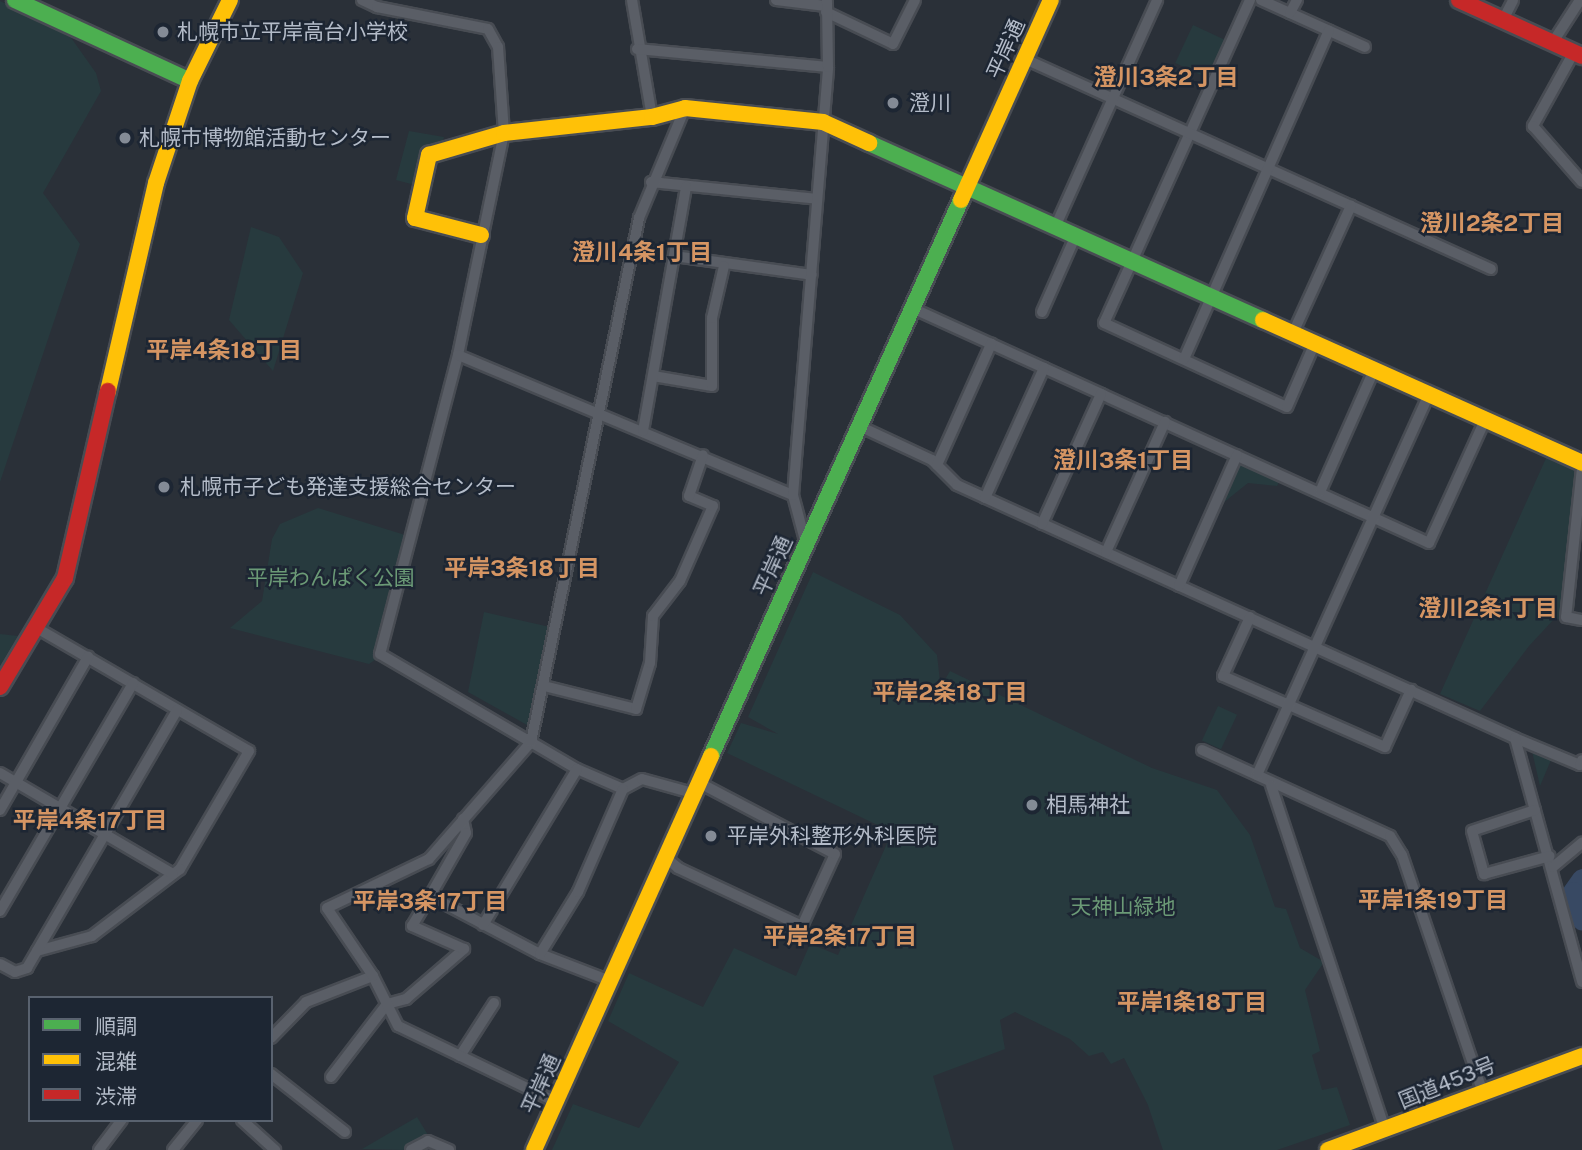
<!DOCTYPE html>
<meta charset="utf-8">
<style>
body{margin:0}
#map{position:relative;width:1582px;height:1150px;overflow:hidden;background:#2a3038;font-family:"Public Sans","Noto Sans JP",sans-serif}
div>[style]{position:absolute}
.green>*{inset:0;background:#273a3e;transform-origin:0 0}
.river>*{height:21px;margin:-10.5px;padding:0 10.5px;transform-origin:10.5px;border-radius:10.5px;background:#384963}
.roads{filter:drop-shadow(2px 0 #484c53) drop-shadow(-2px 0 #484c53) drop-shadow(0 2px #484c53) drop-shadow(0 -2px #484c53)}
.street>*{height:10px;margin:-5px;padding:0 5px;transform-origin:5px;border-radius:5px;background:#5a5e66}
.fast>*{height:16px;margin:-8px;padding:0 8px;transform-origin:8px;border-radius:8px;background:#4caf50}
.slow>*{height:16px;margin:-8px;padding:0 8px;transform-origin:8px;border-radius:8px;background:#ffc107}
.jam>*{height:16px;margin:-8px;padding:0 8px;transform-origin:8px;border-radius:8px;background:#c62828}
.dots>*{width:19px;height:19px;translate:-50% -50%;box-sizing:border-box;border:4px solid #1d2633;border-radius:50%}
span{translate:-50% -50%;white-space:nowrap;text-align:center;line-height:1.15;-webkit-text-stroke:5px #1d2633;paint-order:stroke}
.poi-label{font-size:21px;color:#b4bcc9}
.left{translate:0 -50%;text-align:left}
.street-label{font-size:21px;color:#b4bcc9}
.park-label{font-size:21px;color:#6b9a76}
.neighbourhood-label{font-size:23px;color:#d59563;font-weight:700}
.legend{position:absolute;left:28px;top:996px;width:245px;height:126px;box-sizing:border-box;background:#1d2633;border:2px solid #59626f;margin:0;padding:9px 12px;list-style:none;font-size:21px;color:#b4bcc9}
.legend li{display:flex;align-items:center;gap:14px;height:35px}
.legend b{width:35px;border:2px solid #59626f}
</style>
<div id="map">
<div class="green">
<div style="clip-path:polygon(0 1px,67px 32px,96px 73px,101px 91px,43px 193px,80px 244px,0 482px)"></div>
<div style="left:1193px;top:25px;width:35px;height:42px;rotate:25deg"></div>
<div style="clip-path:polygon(409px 131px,444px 137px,442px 143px,424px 147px,415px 185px,396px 180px)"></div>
<div style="clip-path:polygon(251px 227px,279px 237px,303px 273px,273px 371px,229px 320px)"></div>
<div style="clip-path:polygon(1547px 456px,1575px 468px,1560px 620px,1555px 618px,1529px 646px,1480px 711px,1440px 694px)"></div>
<div style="clip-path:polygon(1241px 462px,1280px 480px,1277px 486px,1248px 483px,1223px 503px)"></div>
<div style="clip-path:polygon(318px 508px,405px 535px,376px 659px,369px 664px,230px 628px,262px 601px,272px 539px,280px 524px)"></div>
<div style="clip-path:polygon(813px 572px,900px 615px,937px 655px,940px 681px,929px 707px,950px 671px,1152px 768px,1217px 790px,1250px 835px,1275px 907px,1286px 909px,1300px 948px,1324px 962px,1305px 990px,1320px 1051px,1312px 1055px,1322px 1090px,1337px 1087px,1350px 1125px,1277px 1150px,1163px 1150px,1148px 1105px,1124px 1058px,1111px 1064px,1103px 1052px,1089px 1056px,1070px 1039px,1015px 1012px,1000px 1020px,1005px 1049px,933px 1076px,954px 1150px,552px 1150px,573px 1104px,639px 1128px,679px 1062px,608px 1021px,629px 973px,703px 1007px,734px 948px,796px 976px,810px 944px,838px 955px,892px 832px,727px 753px,741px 723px,778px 734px,748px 717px)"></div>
<div style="clip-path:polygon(484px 612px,550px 627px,527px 725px,468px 692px)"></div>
<div style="clip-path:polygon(0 634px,18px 636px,0 666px)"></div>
<div style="left:1218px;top:706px;width:21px;height:38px;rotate:25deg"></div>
<div style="clip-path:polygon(1532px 751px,1551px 760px,1540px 786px)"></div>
<div style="clip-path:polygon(417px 1117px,428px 1135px,403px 1150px,362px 1149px)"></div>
</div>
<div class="river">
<div style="left:1582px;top:879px;width:16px;rotate:125deg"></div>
<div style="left:1573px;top:892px;width:29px;rotate:72deg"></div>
</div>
<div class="roads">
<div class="street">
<div style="left:362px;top:0;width:17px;rotate:25deg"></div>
<div style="left:377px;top:7px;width:113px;rotate:11.2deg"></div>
<div style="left:488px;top:29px;width:21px;rotate:61deg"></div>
<div style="left:498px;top:47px;width:86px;rotate:86deg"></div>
<div style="left:504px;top:133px;width:227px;rotate:101.7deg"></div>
<div style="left:458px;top:355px;width:309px;rotate:104.6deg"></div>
<div style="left:380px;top:654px;width:228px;rotate:30.3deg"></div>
<div style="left:577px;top:769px;width:50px;rotate:23.5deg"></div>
<div style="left:623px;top:789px;width:21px;rotate:-28deg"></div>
<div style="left:642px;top:779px;width:53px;rotate:15.4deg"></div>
<div style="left:632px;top:0;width:119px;rotate:80.3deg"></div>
<div style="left:776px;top:0;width:50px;rotate:6.8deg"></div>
<div style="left:1250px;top:0;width:354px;rotate:114.3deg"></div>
<div style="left:1104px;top:323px;width:201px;rotate:24.7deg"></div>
<div style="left:1287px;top:407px;width:70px;rotate:-66.4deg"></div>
<div style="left:1261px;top:0;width:114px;rotate:24.3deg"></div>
<div style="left:826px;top:12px;width:74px;rotate:25.5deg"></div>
<div style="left:893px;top:44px;width:49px;rotate:-63.4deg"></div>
<div style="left:1290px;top:13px;width:15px;rotate:-62deg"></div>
<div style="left:1503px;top:20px;width:22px;rotate:-63deg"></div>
<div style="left:1553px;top:42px;width:50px;rotate:-57.3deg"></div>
<div style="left:637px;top:49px;width:192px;rotate:5.4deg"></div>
<div style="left:1574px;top:52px;width:85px;rotate:119deg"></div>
<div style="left:1533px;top:126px;width:74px;rotate:48.8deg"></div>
<div style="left:1025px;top:59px;width:511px;rotate:24.26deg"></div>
<div style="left:651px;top:182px;width:167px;rotate:5.8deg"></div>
<div style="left:1056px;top:225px;width:247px;rotate:-65.8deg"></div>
<div style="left:674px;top:256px;width:139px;rotate:7.8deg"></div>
<div style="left:912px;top:308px;width:568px;rotate:24.44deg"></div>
<div style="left:1429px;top:543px;width:135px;rotate:-65.5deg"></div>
<div style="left:1042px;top:312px;width:84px;rotate:-66.2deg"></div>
<div style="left:1293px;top:333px;width:140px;rotate:-65.5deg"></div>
<div style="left:458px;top:355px;width:363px;rotate:22.7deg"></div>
<div style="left:1184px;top:359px;width:359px;rotate:-66.2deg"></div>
<div style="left:653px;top:376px;width:60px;rotate:9.6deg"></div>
<div style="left:712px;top:386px;width:68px;rotate:-90deg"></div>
<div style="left:712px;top:318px;width:53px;rotate:-77deg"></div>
<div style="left:859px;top:426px;width:81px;rotate:25deg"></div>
<div style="left:932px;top:460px;width:35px;rotate:45deg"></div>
<div style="left:957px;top:485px;width:613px;rotate:24.39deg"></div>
<div style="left:1515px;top:738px;width:70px;rotate:22.6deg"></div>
<div style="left:1580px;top:765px;width:5px;rotate:-68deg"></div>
<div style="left:643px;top:431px;width:248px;rotate:-80deg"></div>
<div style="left:937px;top:465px;width:133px;rotate:-65.9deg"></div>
<div style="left:1582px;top:468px;width:150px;rotate:96.1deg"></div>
<div style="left:1566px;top:617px;width:16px;rotate:11deg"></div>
<div style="left:1320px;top:492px;width:133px;rotate:-66.1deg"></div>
<div style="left:985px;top:498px;width:143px;rotate:-65.6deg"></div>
<div style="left:1042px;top:524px;width:143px;rotate:-65.6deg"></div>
<div style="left:806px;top:544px;width:51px;rotate:-104.9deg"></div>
<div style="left:793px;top:495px;width:429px;rotate:-85.3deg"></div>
<div style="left:828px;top:67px;width:67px;rotate:-90.9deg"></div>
<div style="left:1106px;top:552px;width:143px;rotate:-65.6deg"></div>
<div style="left:1179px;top:586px;width:143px;rotate:-66.1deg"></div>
<div style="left:1250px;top:617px;width:65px;rotate:114.6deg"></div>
<div style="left:1223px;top:676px;width:177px;rotate:23.7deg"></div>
<div style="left:1385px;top:747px;width:63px;rotate:-65.5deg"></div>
<div style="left:35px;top:627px;width:247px;rotate:30.1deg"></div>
<div style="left:249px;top:751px;width:137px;rotate:120.3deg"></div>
<div style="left:180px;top:869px;width:111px;rotate:142.7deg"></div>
<div style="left:92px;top:936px;width:57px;rotate:164.7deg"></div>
<div style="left:544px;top:686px;width:95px;rotate:14deg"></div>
<div style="left:636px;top:709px;width:48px;rotate:-73.1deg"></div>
<div style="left:650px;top:663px;width:47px;rotate:-86.3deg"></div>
<div style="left:653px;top:616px;width:44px;rotate:-52.4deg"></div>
<div style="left:680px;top:581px;width:82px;rotate:-66.3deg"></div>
<div style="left:713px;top:506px;width:26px;rotate:-157deg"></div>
<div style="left:689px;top:496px;width:43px;rotate:-71.1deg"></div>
<div style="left:1515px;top:738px;width:253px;rotate:74.6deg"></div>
<div style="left:1202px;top:750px;width:207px;rotate:24.6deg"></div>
<div style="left:1390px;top:836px;width:22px;rotate:58deg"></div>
<div style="left:1402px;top:855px;width:248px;rotate:71.2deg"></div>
<div style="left:0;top:773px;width:200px;rotate:30.3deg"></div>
<div style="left:1257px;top:775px;width:418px;rotate:-65.7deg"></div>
<div style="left:1271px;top:785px;width:363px;rotate:71.7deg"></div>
<div style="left:0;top:810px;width:177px;rotate:-60.1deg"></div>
<div style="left:1535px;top:810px;width:66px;rotate:161.6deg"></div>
<div style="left:1472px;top:831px;width:45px;rotate:74.4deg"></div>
<div style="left:1484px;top:874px;width:68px;rotate:-15.3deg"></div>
<div style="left:463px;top:819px;width:14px;rotate:78deg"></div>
<div style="left:466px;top:833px;width:73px;rotate:119.7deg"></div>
<div style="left:430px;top:896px;width:124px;rotate:27.8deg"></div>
<div style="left:540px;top:954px;width:75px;rotate:21.1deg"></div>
<div style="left:665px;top:857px;width:17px;rotate:40deg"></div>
<div style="left:678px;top:868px;width:137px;rotate:25.1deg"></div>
<div style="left:802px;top:926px;width:79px;rotate:-65.4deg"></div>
<div style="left:835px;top:854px;width:155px;rotate:-152.3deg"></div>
<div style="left:1553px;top:867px;width:38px;rotate:-40deg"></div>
<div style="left:0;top:911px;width:264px;rotate:-59.7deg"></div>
<div style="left:483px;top:925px;width:182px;rotate:-58.9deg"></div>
<div style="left:540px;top:954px;width:73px;rotate:-58.5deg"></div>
<div style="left:578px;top:892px;width:112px;rotate:-66.4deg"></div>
<div style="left:0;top:964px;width:17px;rotate:28deg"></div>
<div style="left:15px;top:972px;width:13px;rotate:-18deg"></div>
<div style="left:27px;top:968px;width:298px;rotate:-59.8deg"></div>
<div style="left:271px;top:1038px;width:50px;rotate:-45.8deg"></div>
<div style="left:306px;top:1002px;width:72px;rotate:-21.2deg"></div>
<div style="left:460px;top:1056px;width:63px;rotate:-57.3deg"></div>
<div style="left:271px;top:1074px;width:94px;rotate:38.1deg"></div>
<div style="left:331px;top:1077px;width:92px;rotate:-52.5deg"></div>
<div style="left:387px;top:1004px;width:20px;rotate:-15deg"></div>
<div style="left:406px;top:999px;width:77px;rotate:-40.8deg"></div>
<div style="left:464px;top:949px;width:57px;rotate:-156.1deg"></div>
<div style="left:412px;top:926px;width:35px;rotate:-59deg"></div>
<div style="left:556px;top:1102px;width:175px;rotate:-154.3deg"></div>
<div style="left:398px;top:1026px;width:56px;rotate:-116.6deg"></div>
<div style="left:373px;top:976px;width:82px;rotate:-124.1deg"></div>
<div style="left:327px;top:908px;width:113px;rotate:-25.7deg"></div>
<div style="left:429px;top:859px;width:155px;rotate:-48.9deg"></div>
<div style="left:531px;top:742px;width:535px;rotate:-78.35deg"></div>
<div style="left:639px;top:218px;width:119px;rotate:-67.3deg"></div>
<div style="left:242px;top:1120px;width:45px;rotate:42.3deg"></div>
<div style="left:99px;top:1150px;width:38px;rotate:-53deg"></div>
<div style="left:173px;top:1150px;width:38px;rotate:-51deg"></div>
<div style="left:411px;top:1150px;width:19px;rotate:-28deg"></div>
<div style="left:428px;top:1141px;width:23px;rotate:23deg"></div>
</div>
<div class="fast">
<div style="left:15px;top:0;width:193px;rotate:24.8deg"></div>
<div style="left:869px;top:143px;width:432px;rotate:24.2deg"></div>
<div style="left:711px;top:756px;width:610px;rotate:-65.79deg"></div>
</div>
<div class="slow">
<div style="left:961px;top:200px;width:219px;rotate:-65.8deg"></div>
<div style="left:481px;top:235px;width:68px;rotate:-165.6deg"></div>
<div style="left:415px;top:218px;width:65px;rotate:-77.5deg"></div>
<div style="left:429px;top:155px;width:78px;rotate:-16.3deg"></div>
<div style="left:504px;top:133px;width:149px;rotate:-6.2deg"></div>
<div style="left:652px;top:117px;width:34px;rotate:-15deg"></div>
<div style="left:685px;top:108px;width:139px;rotate:5.8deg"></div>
<div style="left:823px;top:122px;width:51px;rotate:24.5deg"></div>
<div style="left:1263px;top:320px;width:350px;rotate:24.1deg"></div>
<div style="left:108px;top:391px;width:213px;rotate:-77deg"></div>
<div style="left:156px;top:183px;width:108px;rotate:-71.6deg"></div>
<div style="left:190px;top:81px;width:90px;rotate:-63.7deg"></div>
<div style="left:534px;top:1150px;width:432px;rotate:-65.8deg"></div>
<div style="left:1328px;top:1150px;width:271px;rotate:-20.3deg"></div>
</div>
<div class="jam">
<div style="left:1459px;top:0;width:135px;rotate:24.5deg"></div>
<div style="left:0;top:687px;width:127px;rotate:-59.2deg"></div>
<div style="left:65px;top:578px;width:192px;rotate:-77.1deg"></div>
</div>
</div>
<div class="dots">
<div style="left:163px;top:32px;background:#848b96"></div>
<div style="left:893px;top:103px;background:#848b96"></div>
<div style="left:125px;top:138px;background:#848b96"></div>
<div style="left:164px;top:487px;background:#848b96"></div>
<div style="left:1032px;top:805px;background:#848b96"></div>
<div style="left:711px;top:836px;background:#848b96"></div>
</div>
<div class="poi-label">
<span class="left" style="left:177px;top:32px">札幌市立平岸高台小学校</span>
<span class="left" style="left:909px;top:103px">澄川</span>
<span class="left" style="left:139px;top:138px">札幌市博物館活動センター</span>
<span class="left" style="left:180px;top:487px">札幌市子ども発達支援総合センター</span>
<span class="left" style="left:1046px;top:805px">相馬神社</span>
<span class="left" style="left:727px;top:836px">平岸外科整形外科医院</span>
</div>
<div class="street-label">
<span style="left:1006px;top:49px;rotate:-66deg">平岸通</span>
<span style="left:773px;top:566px;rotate:-66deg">平岸通</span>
<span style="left:1447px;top:1083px;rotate:-22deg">国道453号</span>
<span style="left:541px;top:1084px;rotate:-66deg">平岸通</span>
</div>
<div class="park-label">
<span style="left:331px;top:578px">平岸わんぱく公園</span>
<span style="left:1123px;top:907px">天神山緑地</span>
</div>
<div class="neighbourhood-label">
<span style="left:1166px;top:77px">澄川3条2丁目</span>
<span style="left:1492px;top:223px">澄川2条2丁目</span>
<span style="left:642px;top:252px">澄川4条1丁目</span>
<span style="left:224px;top:350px">平岸4条18丁目</span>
<span style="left:1123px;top:460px">澄川3条1丁目</span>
<span style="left:522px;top:568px">平岸3条18丁目</span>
<span style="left:1488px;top:608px">澄川2条1丁目</span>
<span style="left:950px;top:692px">平岸2条18丁目</span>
<span style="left:90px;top:820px">平岸4条17丁目</span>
<span style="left:1433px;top:900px">平岸1条19丁目</span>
<span style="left:430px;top:901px">平岸3条17丁目</span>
<span style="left:840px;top:936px">平岸2条17丁目</span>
<span style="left:1192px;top:1002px">平岸1条18丁目</span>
</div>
<ul class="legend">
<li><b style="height:9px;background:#4caf50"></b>順調</li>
<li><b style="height:9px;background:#ffc107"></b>混雑</li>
<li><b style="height:9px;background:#c62828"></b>渋滞</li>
</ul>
</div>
